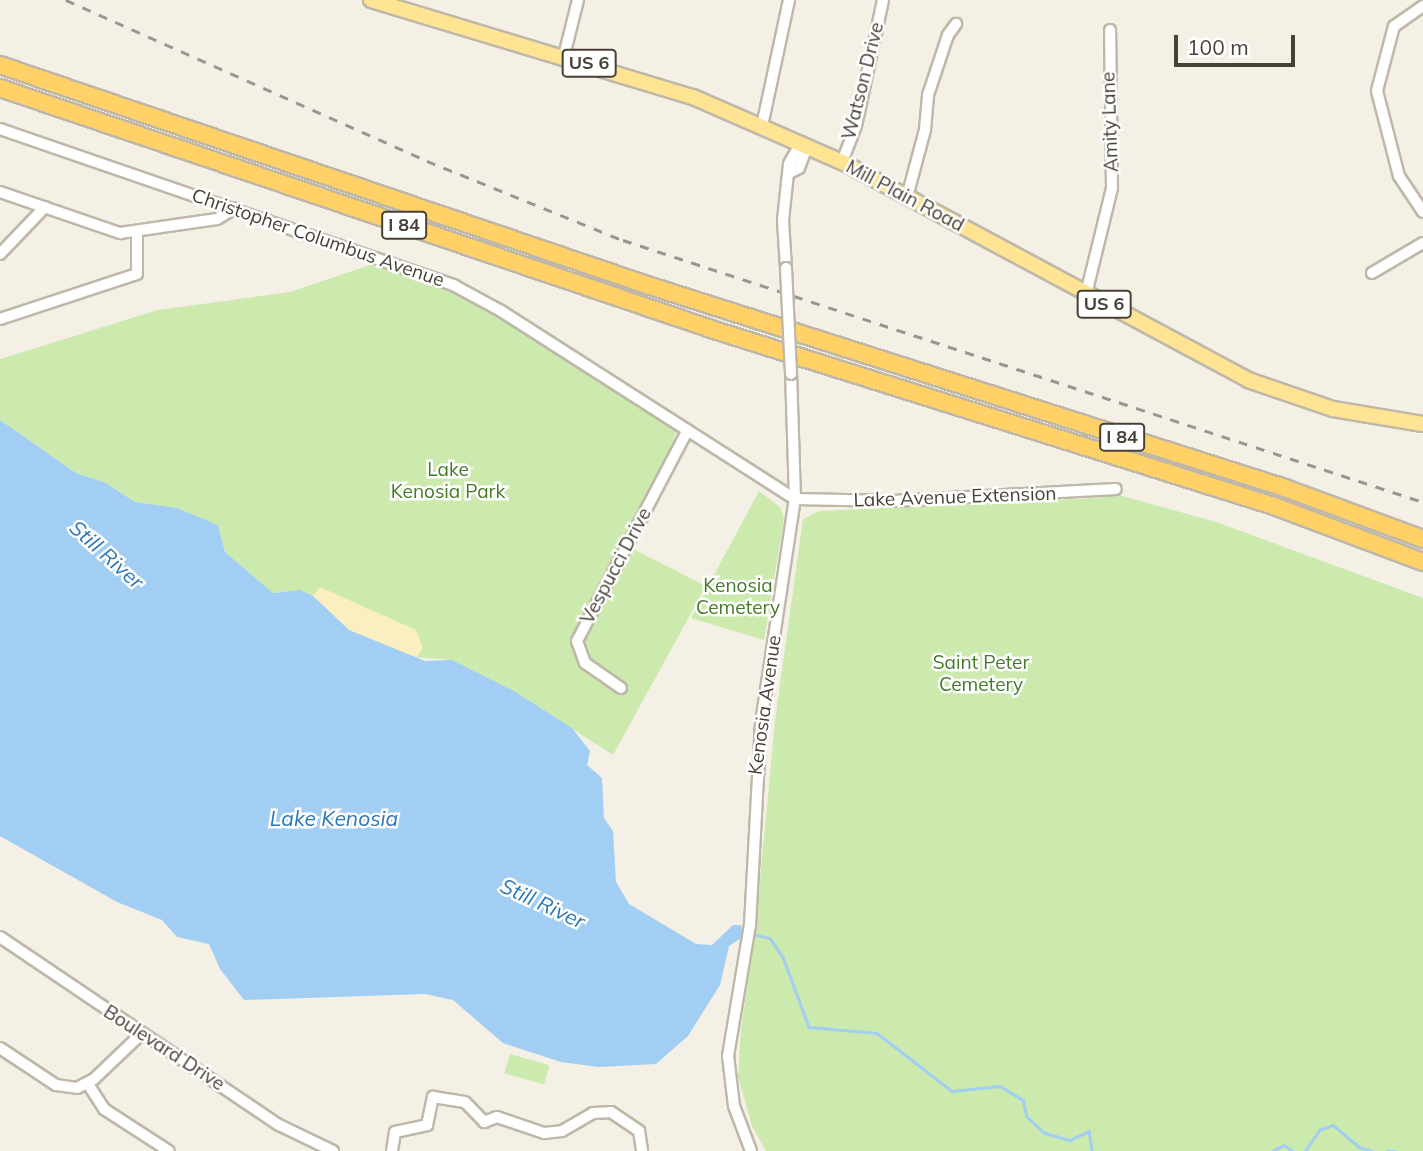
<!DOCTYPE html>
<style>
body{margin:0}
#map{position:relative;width:1423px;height:1151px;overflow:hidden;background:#f4f0e6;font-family:Mulish,sans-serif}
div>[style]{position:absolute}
.green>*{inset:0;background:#cce9ae;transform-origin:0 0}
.sand>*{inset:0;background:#f9efc1}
.water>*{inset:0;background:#a1cef2}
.stream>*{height:2.5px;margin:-1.25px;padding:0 1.25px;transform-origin:1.25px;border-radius:1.25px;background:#a1cef2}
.roads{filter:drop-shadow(2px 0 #bfb8a9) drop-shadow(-2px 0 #bfb8a9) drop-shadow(0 2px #bfb8a9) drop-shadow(0 -2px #bfb8a9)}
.minor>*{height:10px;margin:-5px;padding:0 5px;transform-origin:5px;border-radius:5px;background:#fff}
.major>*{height:14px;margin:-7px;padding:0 7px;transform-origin:7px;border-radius:7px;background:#ffe494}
.highway>*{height:16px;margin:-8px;padding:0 8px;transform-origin:8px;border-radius:8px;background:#ffd166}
.rail>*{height:2.5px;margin-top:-1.25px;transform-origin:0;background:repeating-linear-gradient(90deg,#969696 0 9px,transparent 0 18px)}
.bridges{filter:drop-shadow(2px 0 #bfb8a9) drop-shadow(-2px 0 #bfb8a9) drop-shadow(0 2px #bfb8a9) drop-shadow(0 -2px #bfb8a9)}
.minor-bridge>*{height:10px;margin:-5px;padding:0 5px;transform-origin:5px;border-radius:5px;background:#fff}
span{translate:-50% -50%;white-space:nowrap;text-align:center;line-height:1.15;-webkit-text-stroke:5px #fff;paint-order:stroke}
.shield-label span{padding:2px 5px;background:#fff;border:2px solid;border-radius:5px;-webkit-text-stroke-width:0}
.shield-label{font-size:18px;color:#474035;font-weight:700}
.street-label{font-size:19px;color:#474035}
.park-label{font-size:19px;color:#447a27}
.water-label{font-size:21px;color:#2c77b5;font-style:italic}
.scale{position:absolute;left:1174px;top:35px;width:121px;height:32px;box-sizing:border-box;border:4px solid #474035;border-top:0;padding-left:9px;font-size:21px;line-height:24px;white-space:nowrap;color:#474035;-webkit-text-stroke:5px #fff;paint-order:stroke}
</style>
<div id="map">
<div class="green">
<div style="clip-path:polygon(373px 264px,426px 277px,489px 301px,679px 426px,629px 547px,706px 586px,613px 755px,514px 691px,452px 660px,410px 657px,287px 591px,273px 593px,225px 552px,218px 525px,177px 508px,135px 502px,106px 483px,76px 473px,0 420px,0 359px,158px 310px,290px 292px)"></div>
<div style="clip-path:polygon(759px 491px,780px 507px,784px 519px,764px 640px,691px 618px)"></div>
<div style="clip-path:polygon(1108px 492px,1216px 522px,1423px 598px,1423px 1151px,766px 1151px,752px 1126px,738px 1077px,741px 1029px,755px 932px,775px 721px,803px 519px,819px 511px,1096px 498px)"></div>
<div style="left:510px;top:1054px;width:41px;height:20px;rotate:16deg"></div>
</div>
<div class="sand">
<div style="clip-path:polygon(320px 587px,416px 630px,423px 648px,416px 659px,349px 630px,313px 596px)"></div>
</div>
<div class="water">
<div style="clip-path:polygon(0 420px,76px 473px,106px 483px,135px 502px,177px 508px,218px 525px,225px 552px,273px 593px,300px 590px,313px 596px,349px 630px,425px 661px,452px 660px,514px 691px,572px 728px,590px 751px,587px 765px,602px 778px,604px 818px,613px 831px,616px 882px,629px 904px,696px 944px,712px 945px,733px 925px,741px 925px,743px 937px,729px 946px,720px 985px,688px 1036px,656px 1064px,598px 1067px,561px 1062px,503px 1043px,453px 1000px,425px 994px,244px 1000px,220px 969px,209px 944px,177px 937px,162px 920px,117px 902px,0 836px)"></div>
</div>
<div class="stream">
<div style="left:752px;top:934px;width:18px;rotate:13deg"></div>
<div style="left:770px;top:938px;width:23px;rotate:56deg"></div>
<div style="left:783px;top:957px;width:75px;rotate:69.6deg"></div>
<div style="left:809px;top:1027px;width:68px;rotate:5deg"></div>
<div style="left:877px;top:1033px;width:95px;rotate:37.7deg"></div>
<div style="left:952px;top:1091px;width:48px;rotate:-5.9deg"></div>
<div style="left:1000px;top:1086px;width:27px;rotate:31deg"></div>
<div style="left:1023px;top:1100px;width:17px;rotate:77deg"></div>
<div style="left:1027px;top:1117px;width:24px;rotate:42deg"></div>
<div style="left:1045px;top:1133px;width:26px;rotate:16deg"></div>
<div style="left:1070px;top:1140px;width:21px;rotate:-25deg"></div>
<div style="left:1089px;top:1131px;width:20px;rotate:81deg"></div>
<div style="left:1272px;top:1151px;width:13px;rotate:-27deg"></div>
<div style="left:1284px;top:1145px;width:11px;rotate:34deg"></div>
<div style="left:1305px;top:1151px;width:25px;rotate:-56deg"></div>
<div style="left:1319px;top:1130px;width:15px;rotate:-20deg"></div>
<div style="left:1333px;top:1125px;width:34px;rotate:40deg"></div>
<div style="left:1359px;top:1147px;width:14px;rotate:17deg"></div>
<div style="left:1387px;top:1151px;width:9px"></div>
</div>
<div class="roads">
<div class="minor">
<div style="left:1423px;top:6px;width:35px;rotate:145deg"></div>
<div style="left:1394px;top:26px;width:67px;rotate:104.7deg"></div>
<div style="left:1377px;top:91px;width:88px;rotate:75.5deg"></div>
<div style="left:1399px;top:176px;width:43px;rotate:56.3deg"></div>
<div style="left:564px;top:56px;width:58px;rotate:-76deg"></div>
<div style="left:762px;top:126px;width:129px;rotate:-77.9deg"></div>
<div style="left:0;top:129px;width:481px;rotate:19deg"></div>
<div style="left:455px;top:286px;width:52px;rotate:28.5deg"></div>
<div style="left:501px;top:311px;width:349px;rotate:32.6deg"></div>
<div style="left:795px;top:499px;width:98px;rotate:1.2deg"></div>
<div style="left:893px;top:501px;width:223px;rotate:-3.1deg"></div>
<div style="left:842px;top:162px;width:39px;rotate:-69deg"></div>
<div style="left:856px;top:126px;width:129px;rotate:-77.9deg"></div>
<div style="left:0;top:192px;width:127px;rotate:18.9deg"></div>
<div style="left:120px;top:233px;width:98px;rotate:-8.2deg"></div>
<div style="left:217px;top:219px;width:21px;rotate:-31deg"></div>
<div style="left:907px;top:197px;width:69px;rotate:-75deg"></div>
<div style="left:925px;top:130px;width:35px;rotate:-85deg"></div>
<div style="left:928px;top:95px;width:63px;rotate:-71.6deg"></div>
<div style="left:948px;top:35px;width:14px;rotate:-54deg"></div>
<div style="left:0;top:254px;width:65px;rotate:-46.2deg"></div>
<div style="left:786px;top:268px;width:48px;rotate:-93.6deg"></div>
<div style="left:783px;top:220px;width:56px;rotate:-83.9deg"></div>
<div style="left:789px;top:164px;width:25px;rotate:-61deg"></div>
<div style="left:801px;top:142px;width:11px;rotate:68deg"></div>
<div style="left:805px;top:152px;width:17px;rotate:111deg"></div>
<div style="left:799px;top:168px;width:9px;rotate:153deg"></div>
<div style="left:1372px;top:273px;width:59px;rotate:-30.5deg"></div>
<div style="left:1086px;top:294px;width:109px;rotate:-76.2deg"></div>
<div style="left:1112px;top:188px;width:158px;rotate:-90.7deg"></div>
<div style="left:0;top:319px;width:144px;rotate:-18.2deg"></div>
<div style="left:137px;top:274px;width:42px;rotate:-90deg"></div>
<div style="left:621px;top:688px;width:44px;rotate:-145.2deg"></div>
<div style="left:585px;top:663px;width:23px;rotate:-110deg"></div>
<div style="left:577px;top:641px;width:238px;rotate:-62.3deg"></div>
<div style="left:0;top:937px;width:336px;rotate:34deg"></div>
<div style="left:279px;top:1125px;width:60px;rotate:25.7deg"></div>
<div style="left:0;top:1048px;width:67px;rotate:33.5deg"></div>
<div style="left:56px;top:1085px;width:21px;rotate:8deg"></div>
<div style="left:77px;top:1088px;width:19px;rotate:-28deg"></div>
<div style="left:94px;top:1079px;width:64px;rotate:-43.7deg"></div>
<div style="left:88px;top:1084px;width:30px;rotate:57deg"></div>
<div style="left:104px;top:1109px;width:77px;rotate:32.9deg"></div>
<div style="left:392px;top:1151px;width:19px;rotate:-81deg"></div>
<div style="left:395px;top:1132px;width:33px;rotate:-12deg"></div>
<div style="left:427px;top:1125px;width:29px;rotate:-78deg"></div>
<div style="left:433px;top:1097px;width:32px;rotate:9deg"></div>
<div style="left:465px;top:1102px;width:28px;rotate:46deg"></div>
<div style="left:484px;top:1122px;width:14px;rotate:-21deg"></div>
<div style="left:497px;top:1117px;width:50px;rotate:18.8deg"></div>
<div style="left:544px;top:1133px;width:18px;rotate:-6deg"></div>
<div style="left:562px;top:1131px;width:36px;rotate:-30deg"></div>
<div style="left:593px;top:1113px;width:18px;rotate:-3deg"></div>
<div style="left:611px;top:1112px;width:34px;rotate:34deg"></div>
<div style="left:639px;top:1131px;width:20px;rotate:81deg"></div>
<div style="left:751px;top:1151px;width:48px;rotate:-110.7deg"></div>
<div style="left:734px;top:1106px;width:50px;rotate:-96.8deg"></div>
<div style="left:728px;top:1056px;width:133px;rotate:-80.5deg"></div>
<div style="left:750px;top:925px;width:202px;rotate:-86.9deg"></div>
<div style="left:761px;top:723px;width:227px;rotate:-81.4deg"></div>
<div style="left:795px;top:499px;width:125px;rotate:-91.8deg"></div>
</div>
<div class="major">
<div style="left:371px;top:0;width:336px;rotate:16.8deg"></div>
<div style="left:693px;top:97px;width:163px;rotate:23.6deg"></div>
<div style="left:842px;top:162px;width:461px;rotate:28.2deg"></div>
<div style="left:1248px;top:380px;width:90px;rotate:18.8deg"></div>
<div style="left:1333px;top:409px;width:91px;rotate:9.5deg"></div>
</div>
<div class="highway">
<div style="left:0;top:65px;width:680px;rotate:18.78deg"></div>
<div style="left:644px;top:284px;width:673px;rotate:17.65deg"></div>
<div style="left:1285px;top:488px;width:147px;rotate:20.3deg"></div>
<div style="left:0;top:88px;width:754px;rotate:18.72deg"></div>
<div style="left:714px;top:330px;width:587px;rotate:17.45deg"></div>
<div style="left:1274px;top:506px;width:159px;rotate:20.6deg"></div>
</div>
</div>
<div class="rail">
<div style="left:66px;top:0;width:395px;rotate:24deg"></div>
<div style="left:427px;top:161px;width:211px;rotate:22deg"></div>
<div style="left:623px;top:240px;width:842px;rotate:18.13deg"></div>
</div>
<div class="bridges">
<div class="minor-bridge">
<div style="left:786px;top:268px;width:106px;rotate:87.3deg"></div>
</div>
</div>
<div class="shield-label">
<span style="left:589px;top:63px">US 6</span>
<span style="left:404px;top:225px">I 84</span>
<span style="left:1104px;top:304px">US 6</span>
<span style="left:1122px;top:437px">I 84</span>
</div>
<div class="street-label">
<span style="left:863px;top:81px;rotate:-76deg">Watson Drive</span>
<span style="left:1110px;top:122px;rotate:-92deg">Amity Lane</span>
<span style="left:905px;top:196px;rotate:28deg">Mill Plain Road</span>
<span style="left:318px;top:238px;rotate:19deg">Christopher Columbus Avenue</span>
<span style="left:955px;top:497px;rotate:-2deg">Lake Avenue Extension</span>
<span style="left:616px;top:566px;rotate:-62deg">Vespucci Drive</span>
<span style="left:765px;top:705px;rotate:-82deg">Kenosia Avenue</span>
<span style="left:164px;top:1048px;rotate:33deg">Boulevard Drive</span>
</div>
<div class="park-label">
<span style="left:448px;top:481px">Lake<br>Kenosia Park</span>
<span style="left:738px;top:597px">Kenosia<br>Cemetery</span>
<span style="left:981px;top:674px">Saint Peter<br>Cemetery</span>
</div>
<div class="water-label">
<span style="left:107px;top:554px;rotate:42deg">Still River</span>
<span style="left:334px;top:818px">Lake Kenosia</span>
<span style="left:543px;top:903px;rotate:25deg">Still River</span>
</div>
<div class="scale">100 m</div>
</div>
